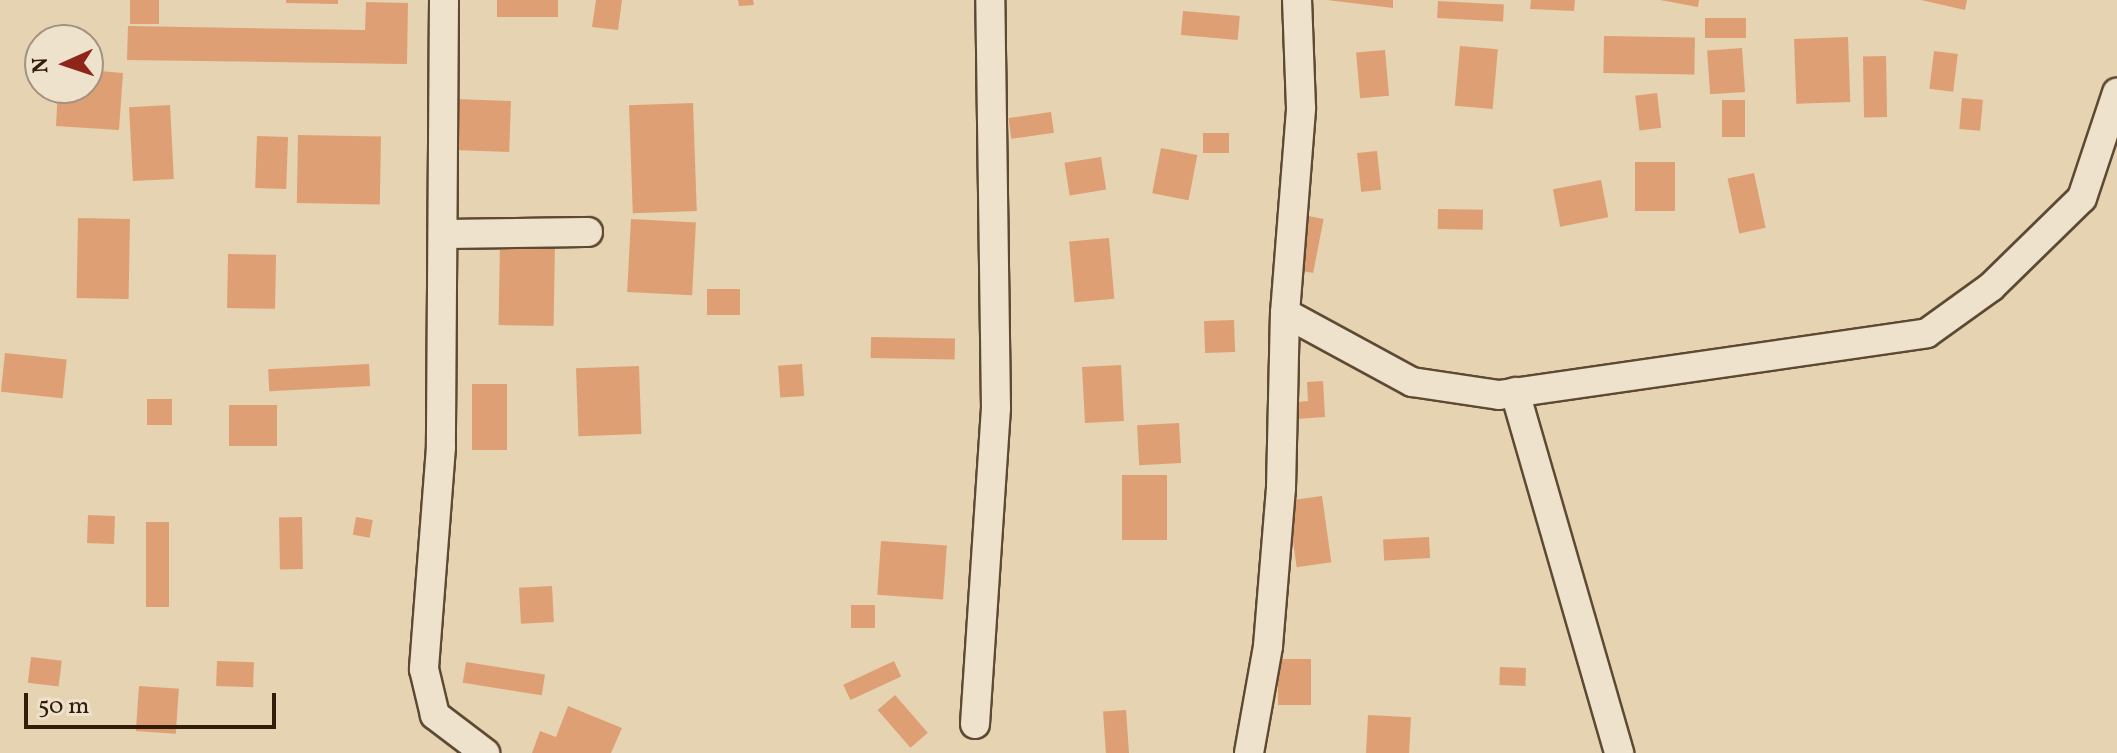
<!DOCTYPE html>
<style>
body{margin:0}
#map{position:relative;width:2117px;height:753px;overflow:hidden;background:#e5d3b2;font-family:Vollkorn,serif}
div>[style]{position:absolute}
.building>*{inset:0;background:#df9f74;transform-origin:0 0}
.roads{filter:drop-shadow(2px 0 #5e4a33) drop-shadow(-2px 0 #5e4a33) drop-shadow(0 2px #5e4a33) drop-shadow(0 -2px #5e4a33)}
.minor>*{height:28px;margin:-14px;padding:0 14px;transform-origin:14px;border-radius:14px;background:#eee2cd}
span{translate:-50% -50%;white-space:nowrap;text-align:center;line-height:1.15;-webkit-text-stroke:7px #eee2cd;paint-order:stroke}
.north{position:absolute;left:24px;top:24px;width:80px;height:80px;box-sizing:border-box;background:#eee2cd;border:2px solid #a2937f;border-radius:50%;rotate:267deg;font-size:22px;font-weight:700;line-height:32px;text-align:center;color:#311d09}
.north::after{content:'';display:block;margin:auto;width:28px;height:36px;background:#8f2418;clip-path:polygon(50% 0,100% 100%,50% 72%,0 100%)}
.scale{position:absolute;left:24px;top:693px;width:252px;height:36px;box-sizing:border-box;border:4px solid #311d09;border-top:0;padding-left:10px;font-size:24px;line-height:28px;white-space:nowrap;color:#311d09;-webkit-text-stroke:6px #eee2cd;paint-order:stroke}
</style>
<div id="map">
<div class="building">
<div style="left:130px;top:0;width:29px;height:24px"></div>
<div style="clip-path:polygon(286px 0,338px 0,338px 4px,286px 3px)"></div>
<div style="left:497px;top:0;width:61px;height:17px"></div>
<div style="clip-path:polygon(596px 0,622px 0,618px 30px,592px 27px)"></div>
<div style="clip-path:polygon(738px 0,753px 0,754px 5px,739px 6px)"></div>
<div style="clip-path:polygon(1327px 0,1393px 0,1393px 8px)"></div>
<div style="clip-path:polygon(1531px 0,1575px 0,1574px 11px,1530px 9px)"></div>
<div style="clip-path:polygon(1660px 0,1699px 0,1698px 7px)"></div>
<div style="clip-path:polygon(1921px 0,1967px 0,1965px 10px)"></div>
<div style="left:1438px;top:1px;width:66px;height:17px;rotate:3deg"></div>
<div style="clip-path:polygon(366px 2px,408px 3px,407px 64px,127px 60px,128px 26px,365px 30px)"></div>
<div style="left:1183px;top:11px;width:57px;height:24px;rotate:5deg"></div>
<div style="left:1705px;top:18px;width:41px;height:20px"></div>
<div style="left:1604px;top:36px;width:91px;height:37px;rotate:1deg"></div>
<div style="left:1848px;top:37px;width:65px;height:54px;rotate:88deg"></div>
<div style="left:1460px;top:46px;width:38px;height:60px;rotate:5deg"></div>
<div style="left:1742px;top:48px;width:44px;height:35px;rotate:86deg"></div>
<div style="left:1385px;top:50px;width:46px;height:29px;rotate:85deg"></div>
<div style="left:1934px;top:51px;width:24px;height:38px;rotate:7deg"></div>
<div style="left:1886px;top:56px;width:61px;height:23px;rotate:89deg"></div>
<div style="clip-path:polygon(88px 70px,123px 73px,119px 130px,56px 126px,58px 88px,88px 88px)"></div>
<div style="left:1657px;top:93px;width:35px;height:22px;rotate:83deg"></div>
<div style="left:1962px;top:98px;width:21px;height:31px;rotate:5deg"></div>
<div style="left:455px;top:99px;width:56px;height:51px;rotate:2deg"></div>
<div style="left:1722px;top:100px;width:23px;height:37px"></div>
<div style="left:693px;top:103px;width:108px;height:64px;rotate:88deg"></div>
<div style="left:170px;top:105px;width:74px;height:41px;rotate:87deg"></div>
<div style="left:1051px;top:112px;width:21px;height:43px;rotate:82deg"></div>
<div style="left:1203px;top:133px;width:26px;height:20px"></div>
<div style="left:298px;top:135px;width:83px;height:68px;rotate:1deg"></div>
<div style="left:257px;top:136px;width:31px;height:52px;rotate:2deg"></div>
<div style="left:1161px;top:148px;width:37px;height:46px;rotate:11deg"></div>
<div style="left:1377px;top:151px;width:39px;height:20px;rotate:84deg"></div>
<div style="left:1101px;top:157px;width:33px;height:37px;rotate:81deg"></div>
<div style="left:1635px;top:162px;width:40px;height:49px"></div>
<div style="left:1754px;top:173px;width:56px;height:27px;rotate:78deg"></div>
<div style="left:1601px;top:180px;width:38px;height:49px;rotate:79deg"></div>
<div style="left:1438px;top:209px;width:45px;height:20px;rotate:1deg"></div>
<div style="left:1303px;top:215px;width:21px;height:55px;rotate:11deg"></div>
<div style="left:78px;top:218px;width:52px;height:80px;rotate:1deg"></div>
<div style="left:631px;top:219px;width:65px;height:73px;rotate:3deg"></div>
<div style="left:1109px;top:238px;width:61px;height:40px;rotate:85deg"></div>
<div style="left:500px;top:243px;width:55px;height:82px;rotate:1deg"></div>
<div style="left:228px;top:254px;width:48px;height:54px;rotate:1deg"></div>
<div style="left:740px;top:289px;width:26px;height:33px;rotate:90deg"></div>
<div style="left:1234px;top:320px;width:32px;height:30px;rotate:88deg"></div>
<div style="left:871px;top:337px;width:84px;height:21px;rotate:1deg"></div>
<div style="left:5px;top:353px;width:62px;height:39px;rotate:6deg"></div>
<div style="left:369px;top:364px;width:22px;height:101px;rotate:87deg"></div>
<div style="left:802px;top:364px;width:32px;height:24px;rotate:86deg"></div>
<div style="left:1121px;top:365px;width:56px;height:39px;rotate:87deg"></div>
<div style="left:639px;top:366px;width:68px;height:63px;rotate:88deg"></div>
<div style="clip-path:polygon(1323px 381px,1325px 417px,1297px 419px,1296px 402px,1308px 401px,1307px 382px)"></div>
<div style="left:472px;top:384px;width:35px;height:66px"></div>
<div style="left:147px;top:399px;width:25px;height:26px"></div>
<div style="left:229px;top:405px;width:48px;height:41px"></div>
<div style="left:1179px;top:423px;width:40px;height:42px;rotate:87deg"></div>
<div style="left:1122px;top:475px;width:45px;height:65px"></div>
<div style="left:1322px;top:496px;width:67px;height:35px;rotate:82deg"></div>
<div style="left:88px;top:515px;width:27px;height:28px;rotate:2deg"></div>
<div style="left:302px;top:517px;width:52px;height:23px;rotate:89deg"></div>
<div style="left:356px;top:517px;width:17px;height:18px;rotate:10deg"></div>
<div style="left:146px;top:522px;width:23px;height:85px"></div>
<div style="left:1429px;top:537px;width:21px;height:46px;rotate:87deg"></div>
<div style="left:881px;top:541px;width:66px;height:54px;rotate:4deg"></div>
<div style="left:552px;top:586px;width:36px;height:33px;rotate:87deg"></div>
<div style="left:851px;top:605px;width:24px;height:23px"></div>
<div style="left:31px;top:657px;width:31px;height:26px;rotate:7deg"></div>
<div style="left:1278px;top:659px;width:33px;height:46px"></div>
<div style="left:217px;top:661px;width:37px;height:25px;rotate:2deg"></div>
<div style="left:894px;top:661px;width:17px;height:56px;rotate:65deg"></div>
<div style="left:466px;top:662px;width:80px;height:21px;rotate:9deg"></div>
<div style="left:1500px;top:667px;width:26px;height:18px;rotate:2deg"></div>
<div style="left:139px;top:686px;width:40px;height:45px;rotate:4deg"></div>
<div style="left:895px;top:695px;width:50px;height:23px;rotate:49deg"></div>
<div style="clip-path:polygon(568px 706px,622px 728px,611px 753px,532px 753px,540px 731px,556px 737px)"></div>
<div style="left:1126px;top:710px;width:43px;height:23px;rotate:86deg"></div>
<div style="left:1368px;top:715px;width:43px;height:38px;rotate:3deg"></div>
</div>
<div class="roads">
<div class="minor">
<div style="left:444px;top:0;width:447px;rotate:90.4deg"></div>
<div style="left:441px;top:447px;width:223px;rotate:94.4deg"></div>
<div style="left:424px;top:669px;width:47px;rotate:76.6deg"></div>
<div style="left:435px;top:715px;width:63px;rotate:37.2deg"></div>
<div style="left:443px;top:234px;width:145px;rotate:-0.8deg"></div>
<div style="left:1285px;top:313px;width:145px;rotate:28.5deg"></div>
<div style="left:1412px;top:382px;width:88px;rotate:8.5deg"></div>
<div style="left:1499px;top:395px;width:432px;rotate:-8.2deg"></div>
<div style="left:1927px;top:333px;width:79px;rotate:-35.7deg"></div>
<div style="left:1991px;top:287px;width:127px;rotate:-44.4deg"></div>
<div style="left:2082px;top:198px;width:111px;rotate:-71.6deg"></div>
<div style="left:1515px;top:392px;width:376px;rotate:73.9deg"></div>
<div style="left:975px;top:724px;width:317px;rotate:-86.2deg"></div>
<div style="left:996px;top:408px;width:408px;rotate:-90.8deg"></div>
<div style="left:1249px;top:753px;width:109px;rotate:-79.9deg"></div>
<div style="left:1268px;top:646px;width:159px;rotate:-85.3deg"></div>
<div style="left:1281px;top:488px;width:175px;rotate:-88.7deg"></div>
<div style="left:1285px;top:313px;width:206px;rotate:-85.5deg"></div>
<div style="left:1301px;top:108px;width:108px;rotate:-92.1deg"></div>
</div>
</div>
<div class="north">N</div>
<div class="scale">50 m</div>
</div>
